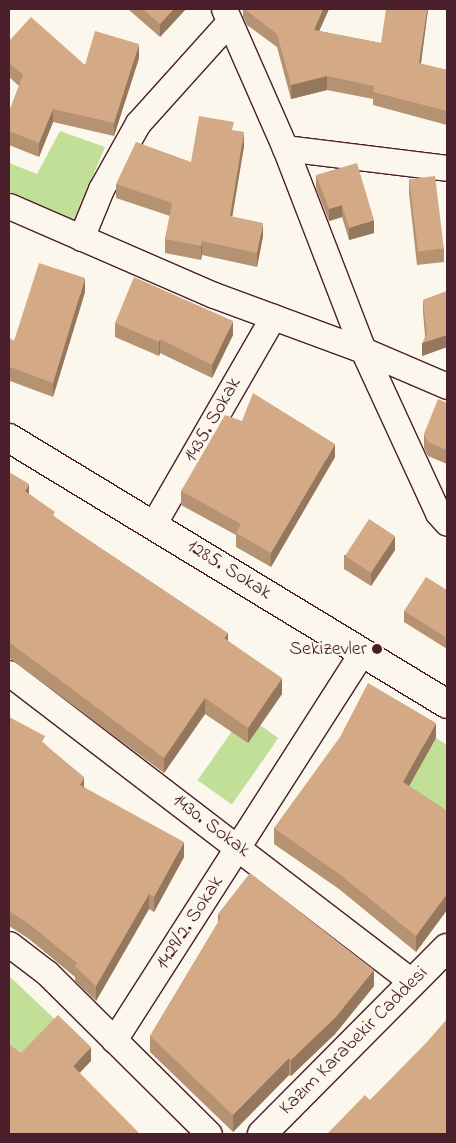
<!DOCTYPE html>
<meta charset="utf-8">
<style>
body{margin:0}
#map{position:relative;width:456px;height:1143px;overflow:hidden;background:#fbf7ec;font-family:"Indie Flower",sans-serif}
div>[style]{position:absolute}
.green>*{inset:0;background:#c2df97;transform-origin:0 0}
.roads{filter:drop-shadow(1px 0 #4a1f2b) drop-shadow(-1px 0 #4a1f2b) drop-shadow(0 1px #4a1f2b) drop-shadow(0 -1px #4a1f2b)}
.street>*{height:25px;margin:-12.5px;padding:0 12.5px;transform-origin:12.5px;border-radius:12.5px;background:#fbf7ec}
.secondary>*{height:28px;margin:-14px;padding:0 14px;transform-origin:14px;border-radius:14px;background:#fbf7ec}
.wall>*{inset:0;background:#b59272}
.shaded-wall>*{inset:0;background:#94775d}
.building>*{inset:0;background:#d3aa85;transform-origin:0 0}
.dots>*{width:14px;height:14px;translate:-50% -50%;box-sizing:border-box;border:2px solid #fbf7ec;border-radius:50%}
span{translate:-50% -50%;white-space:nowrap;text-align:center;line-height:1.15;-webkit-text-stroke:4px #fbf7ec;paint-order:stroke}
.street-label{font-size:20px;color:#4a1f2b}
.poi-label{font-size:20px;color:#4a1f2b}
.right{translate:-100% -50%;text-align:right}
.frame{position:absolute;inset:0;border:10px solid #4a1f2b;pointer-events:none}
</style>
<div id="map">
<div class="green">
<div style="clip-path:polygon(60px 131px,105px 147px,74px 221px,9px 192px,9px 163px,37px 174px)"></div>
<div style="left:244px;top:714px;width:42px;height:81px;rotate:35deg"></div>
<div style="clip-path:polygon(436px 738px,447px 745px,447px 815px,409px 791px,396px 769px,413px 779px)"></div>
<div style="clip-path:polygon(9px 976px,60px 1024px,9px 1090px)"></div>
</div>
<div class="roads">
<div class="street">
<div style="left:224px;top:9px;width:152px;rotate:66.3deg"></div>
<div style="left:285px;top:148px;width:163px;rotate:7deg"></div>
<div style="left:285px;top:148px;width:217px;rotate:68.9deg"></div>
<div style="left:363px;top:350px;width:91px;rotate:23.2deg"></div>
<div style="left:9px;top:206px;width:223px;rotate:23.5deg"></div>
<div style="left:214px;top:295px;width:159px;rotate:20.3deg"></div>
<div style="left:363px;top:350px;width:179px;rotate:65.3deg"></div>
<div style="left:438px;top:513px;width:13px;rotate:48deg"></div>
<div style="left:81px;top:238px;width:53px;rotate:-67.8deg"></div>
<div style="left:101px;top:189px;width:76px;rotate:-60.7deg"></div>
<div style="left:138px;top:123px;width:136px;rotate:-48deg"></div>
<div style="left:154px;top:523px;width:238px;rotate:-60deg"></div>
<div style="left:9px;top:673px;width:506px;rotate:37.46deg"></div>
<div style="left:9px;top:944px;width:48px;rotate:37.3deg"></div>
<div style="left:47px;top:973px;width:228px;rotate:44.8deg"></div>
<div style="left:114px;top:1040px;width:460px;rotate:-57.4deg"></div>
</div>
<div class="secondary">
<div style="left:9px;top:438px;width:512px;rotate:31.27deg"></div>
<div style="left:262px;top:1134px;width:262px;rotate:-45.2deg"></div>
</div>
</div>
<div class="wall">
<div style="clip-path:polygon(129px 9px,186px 9px,160px 37px,129px 10px)"></div>
<div style="clip-path:polygon(243px 9px,329px 9px,319px 31px,381px 43px,428px 9px,421px 64px,447px 70px,447px 125px,373px 105px,373px 99px,327px 90px,291px 99px,277px 47px,247px 25px,243px 17px)"></div>
<div style="clip-path:polygon(9px 41px,85px 65px,139px 58px,114px 136px,53px 122px,39px 157px,9px 145px,9px 112px,19px 86px,9px 77px)"></div>
<div style="clip-path:polygon(234px 131px,244px 146px,232px 217px,263px 236px,257px 267px,202px 255px,201px 260px,165px 253px,165px 239px,170px 216px,116px 198px,116px 184px,191px 162px)"></div>
<div style="clip-path:polygon(316px 175px,374px 233px,349px 240px,342px 217px,329px 221px,316px 188px)"></div>
<div style="clip-path:polygon(409px 179px,444px 248px,444px 262px,417px 265px,409px 193px)"></div>
<div style="clip-path:polygon(447px 291px,447px 347px,422px 356px,425px 336px,423px 312px,423px 300px)"></div>
<div style="clip-path:polygon(85px 292px,53px 397px,10px 381px,9px 384px,9px 338px,14px 341px)"></div>
<div style="clip-path:polygon(115px 323px,233px 335px,212px 378px,160px 353px,159px 356px,115px 337px)"></div>
<div style="clip-path:polygon(447px 403px,447px 464px,428px 456px,424px 448px,424px 434px)"></div>
<div style="clip-path:polygon(335px 457px,271px 567px,236px 547px,236px 535px,181px 505px,181px 491px)"></div>
<div style="clip-path:polygon(9px 472px,29px 494px,55px 517px,228px 641px,282px 694px,248px 743px,205px 714px,164px 773px,9px 658px)"></div>
<div style="clip-path:polygon(395px 550px,371px 586px,344px 569px,344px 555px)"></div>
<div style="clip-path:polygon(447px 590px,447px 649px,404px 622px,404px 611px)"></div>
<div style="clip-path:polygon(9px 717px,45px 744px,84px 787px,184px 857px,154px 912px,149px 909px,96px 1001px,75px 981px,75px 977px,29px 939px,9px 926px)"></div>
<div style="clip-path:polygon(436px 738px,409px 786px,447px 811px,447px 910px,416px 952px,339px 889px,274px 844px,274px 828px)"></div>
<div style="clip-path:polygon(218px 914px,374px 986px,335px 1034px,291px 1076px,289px 1075px,233px 1132px,150px 1052px,150px 1036px,218px 923px)"></div>
</div>
<div class="shaded-wall">
<div style="clip-path:polygon(174px 9px,186px 9px,160px 37px,160px 24px)"></div>
<div style="clip-path:polygon(323px 9px,329px 9px,314px 43px,314px 30px)"></div>
<div style="clip-path:polygon(427px 9px,428px 9px,419px 77px,419px 63px)"></div>
<div style="clip-path:polygon(139px 44px,139px 58px,114px 136px,114px 123px)"></div>
<div style="clip-path:polygon(327px 76px,327px 90px,291px 99px,291px 85px)"></div>
<div style="clip-path:polygon(53px 109px,53px 122px,39px 157px,39px 143px)"></div>
<div style="clip-path:polygon(244px 132px,244px 146px,230px 230px,230px 216px)"></div>
<div style="clip-path:polygon(342px 205px,342px 217px,329px 221px,329px 209px)"></div>
<div style="clip-path:polygon(374px 220px,374px 233px,349px 240px,349px 228px)"></div>
<div style="clip-path:polygon(263px 223px,263px 236px,257px 267px,257px 253px)"></div>
<div style="clip-path:polygon(202px 241px,202px 255px,201px 260px,201px 246px)"></div>
<div style="clip-path:polygon(85px 278px,85px 292px,53px 397px,53px 383px)"></div>
<div style="clip-path:polygon(233px 321px,233px 335px,212px 378px,212px 365px)"></div>
<div style="clip-path:polygon(447px 335px,447px 347px,422px 356px,422px 343px)"></div>
<div style="clip-path:polygon(160px 339px,160px 353px,159px 356px,159px 342px)"></div>
<div style="clip-path:polygon(10px 367px,10px 381px,9px 384px,9px 370px)"></div>
<div style="clip-path:polygon(335px 444px,335px 457px,271px 567px,271px 553px)"></div>
<div style="clip-path:polygon(29px 484px,29px 500px,25px 491px)"></div>
<div style="clip-path:polygon(395px 536px,395px 550px,371px 586px,371px 573px)"></div>
<div style="clip-path:polygon(228px 633px,228px 649px,224px 638px)"></div>
<div style="clip-path:polygon(282px 678px,282px 694px,248px 743px,248px 728px)"></div>
<div style="clip-path:polygon(205px 698px,205px 714px,164px 773px,164px 758px)"></div>
<div style="clip-path:polygon(436px 723px,436px 738px,403px 797px,403px 782px)"></div>
<div style="clip-path:polygon(84px 777px,84px 792px,80px 785px)"></div>
<div style="clip-path:polygon(184px 842px,184px 857px,154px 912px,154px 897px)"></div>
<div style="clip-path:polygon(149px 894px,149px 909px,96px 1001px,96px 986px)"></div>
<div style="clip-path:polygon(447px 894px,447px 910px,416px 952px,416px 936px)"></div>
<div style="clip-path:polygon(374px 970px,374px 986px,335px 1034px,291px 1076px,291px 1060px)"></div>
<div style="clip-path:polygon(91px 1047px,91px 1061px,73px 1080px,73px 1066px)"></div>
<div style="clip-path:polygon(289px 1058px,289px 1075px,233px 1132px,233px 1115px)"></div>
</div>
<div class="building">
<div style="clip-path:polygon(143px 9px,174px 9px,160px 24px)"></div>
<div style="clip-path:polygon(246px 9px,323px 9px,314px 30px,381px 43px,386px 9px,427px 9px,419px 63px,447px 70px,447px 111px,373px 92px,374px 86px,327px 76px,291px 85px,277px 34px,247px 11px)"></div>
<div style="clip-path:polygon(31px 17px,85px 65px,95px 31px,139px 44px,114px 123px,53px 109px,39px 143px,9px 131px,9px 112px,23px 75px,9px 63px,9px 41px)"></div>
<div style="clip-path:polygon(199px 116px,234px 122px,232px 130px,244px 132px,230px 216px,263px 223px,257px 253px,202px 241px,201px 246px,165px 239px,172px 203px,116px 184px,136px 142px,191px 162px)"></div>
<div style="clip-path:polygon(357px 163px,374px 220px,349px 228px,342px 205px,329px 209px,316px 175px)"></div>
<div style="left:435px;top:176px;width:73px;height:26px;rotate:83deg"></div>
<div style="clip-path:polygon(39px 263px,85px 278px,53px 383px,10px 367px,9px 370px,9px 338px,14px 341px)"></div>
<div style="clip-path:polygon(134px 277px,233px 321px,212px 365px,160px 339px,159px 342px,115px 323px)"></div>
<div style="clip-path:polygon(447px 291px,447px 335px,422px 343px,427px 334px,423px 300px)"></div>
<div style="clip-path:polygon(253px 393px,335px 444px,271px 553px,236px 533px,241px 524px,181px 491px,225px 415px,242px 421px)"></div>
<div style="clip-path:polygon(438px 399px,447px 403px,447px 450px,428px 442px,424px 434px)"></div>
<div style="clip-path:polygon(9px 472px,29px 484px,25px 491px,55px 512px,53px 516px,228px 633px,224px 638px,282px 678px,248px 728px,205px 698px,164px 758px,9px 642px)"></div>
<div style="left:369px;top:519px;width:31px;height:44px;rotate:33deg"></div>
<div style="clip-path:polygon(426px 577px,447px 590px,447px 638px,404px 611px)"></div>
<div style="clip-path:polygon(368px 683px,436px 723px,403px 782px,447px 811px,447px 894px,416px 936px,339px 874px,274px 828px,340px 737px)"></div>
<div style="clip-path:polygon(9px 717px,45px 736px,42px 742px,84px 777px,80px 785px,184px 842px,154px 897px,149px 894px,96px 986px,75px 966px,77px 963px,29px 924px,9px 911px)"></div>
<div style="clip-path:polygon(250px 873px,374px 970px,335px 1018px,291px 1060px,289px 1058px,233px 1115px,150px 1036px,221px 917px,218px 914px)"></div>
<div style="clip-path:polygon(58px 1015px,91px 1047px,73px 1066px,140px 1134px,9px 1134px,9px 1044px,21px 1053px)"></div>
<div style="clip-path:polygon(447px 1019px,447px 1134px,327px 1134px,365px 1095px,370px 1100px,426px 1043px)"></div>
</div>
<div class="dots">
<div style="left:377px;top:649px;background:#4a1f2b"></div>
</div>
<div class="street-label">
<span style="left:213px;top:420px;rotate:-60deg">1435. Sokak</span>
<span style="left:229px;top:570px;rotate:32deg">1285. Sokak</span>
<span style="left:211px;top:826px;rotate:37deg">1430. Sokak</span>
<span style="left:190px;top:923px;rotate:-57deg">1429/2. Sokak</span>
<span style="left:354px;top:1041px;rotate:-45deg">Kazım Karabekir Caddesi</span>
</div>
<div class="poi-label">
<span class="right" style="left:367px;top:649px">Sekizevler</span>
</div>
<div class="frame"></div>
</div>
